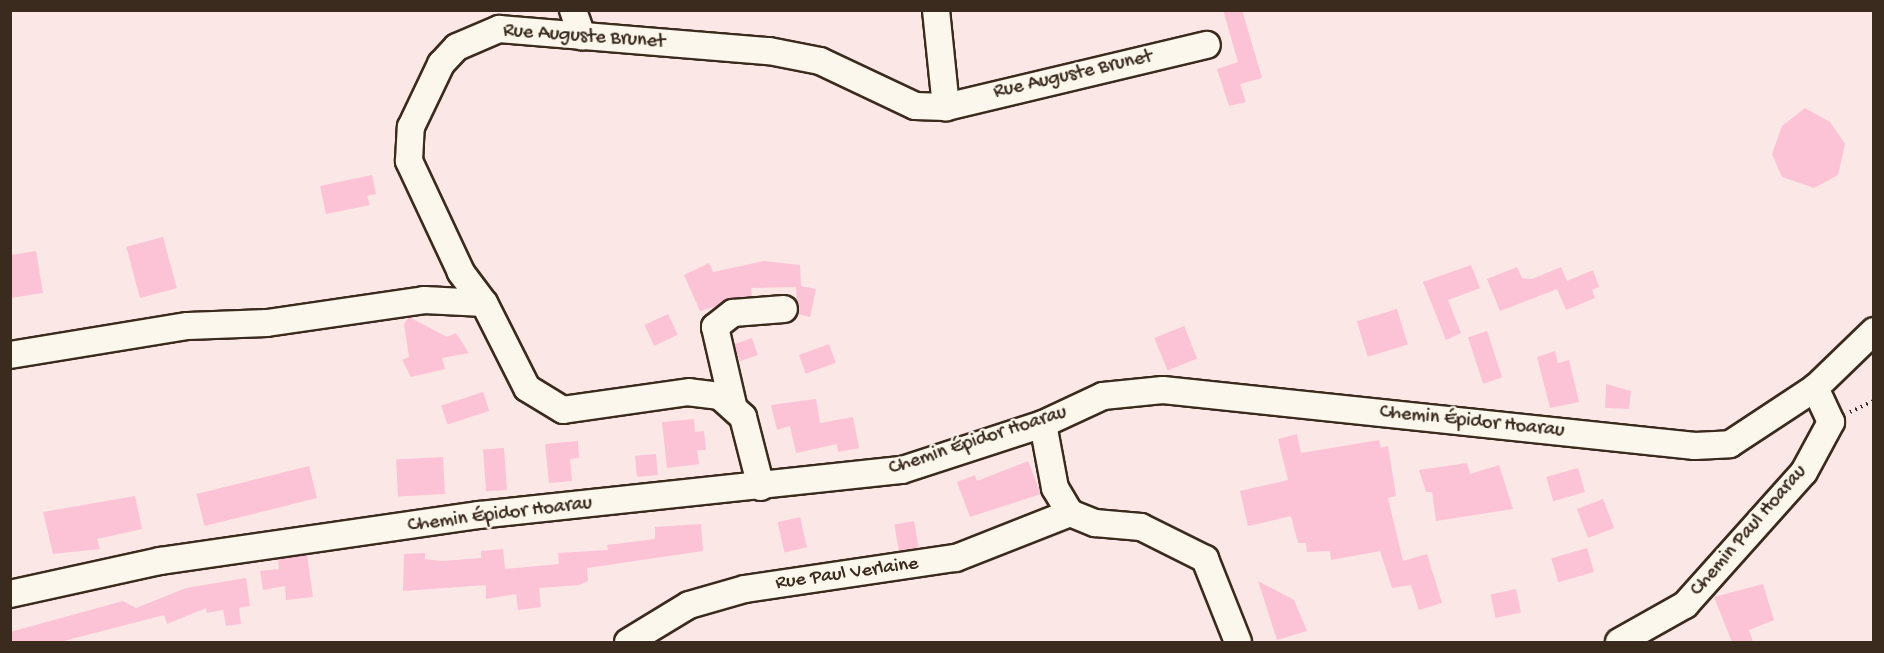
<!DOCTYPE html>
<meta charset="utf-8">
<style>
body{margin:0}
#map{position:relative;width:1884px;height:653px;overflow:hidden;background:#fbe7e6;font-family:"Gochi Hand",sans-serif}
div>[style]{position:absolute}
.building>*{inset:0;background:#fcc3d7;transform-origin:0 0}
.path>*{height:4px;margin-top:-2px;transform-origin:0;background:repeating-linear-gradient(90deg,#3b2a1e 0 1.5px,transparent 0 6px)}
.roads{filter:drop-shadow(2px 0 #3b2a1e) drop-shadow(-2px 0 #3b2a1e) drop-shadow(0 2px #3b2a1e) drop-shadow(0 -2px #3b2a1e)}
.minor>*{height:26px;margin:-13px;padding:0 13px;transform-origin:13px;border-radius:13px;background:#fbf7ec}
span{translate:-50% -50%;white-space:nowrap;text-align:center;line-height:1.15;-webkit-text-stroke:4.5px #fbf7ec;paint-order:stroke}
.street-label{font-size:20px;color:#3b2a1e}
.frame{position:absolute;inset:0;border:12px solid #3b2a1e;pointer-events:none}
</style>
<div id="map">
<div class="building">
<div style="clip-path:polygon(1223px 10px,1242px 10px,1262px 78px,1240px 84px,1246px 102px,1229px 106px,1217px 69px,1238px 62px)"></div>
<div style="clip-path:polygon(1805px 108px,1830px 122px,1845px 144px,1838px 175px,1814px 188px,1782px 177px,1772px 154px,1782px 126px)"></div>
<div style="clip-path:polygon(372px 175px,376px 194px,367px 196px,370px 205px,326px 214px,320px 186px)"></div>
<div style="left:163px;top:237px;width:53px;height:38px;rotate:75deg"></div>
<div style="clip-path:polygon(36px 251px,43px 293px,10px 298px,10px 255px)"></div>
<div style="clip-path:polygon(764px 261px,800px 265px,801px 286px,816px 289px,810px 317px,798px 314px,796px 287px,751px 288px,752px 296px,700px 311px,684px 275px,709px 263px,713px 272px)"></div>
<div style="clip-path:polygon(1471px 265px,1480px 288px,1448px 300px,1461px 333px,1446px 340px,1423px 282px)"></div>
<div style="clip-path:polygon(1517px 267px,1522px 278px,1532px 279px,1561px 267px,1567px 281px,1593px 270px,1599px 287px,1592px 290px,1595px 298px,1566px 310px,1557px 289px,1500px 311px,1487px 279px)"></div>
<div style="left:1397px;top:309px;width:37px;height:42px;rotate:73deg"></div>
<div style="left:668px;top:314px;width:23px;height:26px;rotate:65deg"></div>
<div style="clip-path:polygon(409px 317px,447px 337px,456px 333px,469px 353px,442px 358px,445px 369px,411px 377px,402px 360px,409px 357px,404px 324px)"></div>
<div style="left:1184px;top:326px;width:35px;height:32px;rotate:68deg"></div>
<div style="left:1487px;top:331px;width:49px;height:20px;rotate:72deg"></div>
<div style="left:752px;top:338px;width:18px;height:19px;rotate:71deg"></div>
<div style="left:829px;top:344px;width:20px;height:32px;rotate:70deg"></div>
<div style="clip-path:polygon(1555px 351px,1558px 363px,1569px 360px,1579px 402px,1550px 408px,1537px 357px)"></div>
<div style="clip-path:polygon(1606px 384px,1631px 391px,1629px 409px,1605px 408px)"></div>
<div style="left:483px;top:392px;width:20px;height:44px;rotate:72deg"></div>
<div style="clip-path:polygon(816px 399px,820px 423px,853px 417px,859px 448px,838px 452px,837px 444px,796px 453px,790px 426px,777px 430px,771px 405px)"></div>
<div style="clip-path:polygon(694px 419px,695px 432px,704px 431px,706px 450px,697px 450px,699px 464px,667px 468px,662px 422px)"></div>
<div style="clip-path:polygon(1297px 434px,1301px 453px,1379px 440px,1381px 448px,1388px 446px,1396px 496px,1388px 498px,1403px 561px,1427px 554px,1442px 603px,1419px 610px,1411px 585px,1392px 588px,1380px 551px,1331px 560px,1330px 551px,1307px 552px,1306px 543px,1298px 543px,1291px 516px,1248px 526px,1240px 491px,1288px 480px,1278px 439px)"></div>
<div style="clip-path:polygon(578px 441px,579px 458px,570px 459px,572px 481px,549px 483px,545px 444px)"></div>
<div style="left:504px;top:448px;width:42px;height:21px;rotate:86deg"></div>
<div style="left:656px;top:454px;width:21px;height:21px;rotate:85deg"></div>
<div style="left:443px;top:457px;width:37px;height:47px;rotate:87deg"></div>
<div style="clip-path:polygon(1028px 461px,1041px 494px,970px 517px,957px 482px,975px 475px,977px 481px)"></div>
<div style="clip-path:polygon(1467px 463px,1470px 474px,1499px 465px,1513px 509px,1436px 521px,1432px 492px,1426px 492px,1419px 470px)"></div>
<div style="left:309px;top:466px;width:33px;height:116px;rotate:76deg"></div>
<div style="left:1578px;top:468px;width:25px;height:33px;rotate:74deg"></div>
<div style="clip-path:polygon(135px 496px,142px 529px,97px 539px,100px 549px,53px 554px,43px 512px)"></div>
<div style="left:1603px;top:499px;width:31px;height:28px;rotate:69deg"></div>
<div style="left:800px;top:517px;width:31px;height:23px;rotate:77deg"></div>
<div style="left:914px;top:521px;width:27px;height:20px;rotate:80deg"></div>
<div style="clip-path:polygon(701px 524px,703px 551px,587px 568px,588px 581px,579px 585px,539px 588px,541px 607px,518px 610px,516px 594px,486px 599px,486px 585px,403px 591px,404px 554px,425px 553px,425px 559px,442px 561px,481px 558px,481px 551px,503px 549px,505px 569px,559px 564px,558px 553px,608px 550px,607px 545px,655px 539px,655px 527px)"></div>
<div style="left:1587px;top:548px;width:25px;height:37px;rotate:74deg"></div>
<div style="clip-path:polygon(307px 555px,313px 597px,286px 600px,285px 586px,263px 590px,260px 571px,279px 569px,278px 559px)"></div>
<div style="clip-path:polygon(246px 578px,250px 606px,239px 608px,241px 624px,226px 626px,223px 610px,207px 613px,206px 608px,167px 624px,164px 615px,60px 642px,10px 642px,10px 632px,123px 601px,136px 608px,186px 588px)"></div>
<div style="clip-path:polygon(1258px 581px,1294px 600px,1307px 631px,1277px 640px)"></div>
<div style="clip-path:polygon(1763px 584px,1774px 620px,1749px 630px,1753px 642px,1732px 642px,1714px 597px)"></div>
<div style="left:1516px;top:589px;width:24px;height:26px;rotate:78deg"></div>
</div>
<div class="path">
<div style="left:1850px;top:412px;width:26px;rotate:-25deg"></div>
</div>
<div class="roads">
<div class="minor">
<div style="left:573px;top:10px;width:28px;rotate:71deg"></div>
<div style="left:936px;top:10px;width:98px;rotate:84.1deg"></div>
<div style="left:10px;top:355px;width:180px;rotate:-9.3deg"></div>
<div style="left:188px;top:326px;width:79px;rotate:-2.2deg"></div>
<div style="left:267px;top:323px;width:159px;rotate:-8.3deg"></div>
<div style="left:424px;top:300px;width:60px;rotate:2.9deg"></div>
<div style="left:733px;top:405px;width:80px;rotate:-103deg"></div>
<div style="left:715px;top:327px;width:23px;rotate:-38deg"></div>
<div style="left:733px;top:313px;width:51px;rotate:-4.5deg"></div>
<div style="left:1043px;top:424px;width:65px;rotate:79.4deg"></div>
<div style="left:1055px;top:488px;width:29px;rotate:59deg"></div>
<div style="left:1070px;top:513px;width:27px;rotate:22deg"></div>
<div style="left:1095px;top:523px;width:46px;rotate:5deg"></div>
<div style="left:1141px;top:527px;width:72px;rotate:26.6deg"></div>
<div style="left:1205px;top:559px;width:89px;rotate:68.3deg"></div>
<div style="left:761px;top:487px;width:72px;rotate:-104.4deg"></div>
<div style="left:743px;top:417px;width:31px;rotate:-138deg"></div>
<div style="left:720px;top:396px;width:31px;rotate:-173deg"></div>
<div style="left:689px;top:392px;width:127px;rotate:171.9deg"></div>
<div style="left:563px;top:410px;width:42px;rotate:-148.6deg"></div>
<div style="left:527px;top:388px;width:95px;rotate:-116.8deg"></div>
<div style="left:484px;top:303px;width:39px;rotate:-127deg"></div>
<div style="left:461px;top:272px;width:123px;rotate:-115.1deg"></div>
<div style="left:409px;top:161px;width:34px;rotate:-87deg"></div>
<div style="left:411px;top:127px;width:70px;rotate:-64.5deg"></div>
<div style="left:441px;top:64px;width:23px;rotate:-47deg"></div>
<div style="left:457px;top:47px;width:46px;rotate:-23.2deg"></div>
<div style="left:499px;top:29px;width:271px;rotate:4.7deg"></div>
<div style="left:769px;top:51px;width:52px;rotate:11.1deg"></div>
<div style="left:820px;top:61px;width:105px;rotate:25.3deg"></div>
<div style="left:915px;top:106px;width:31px;rotate:2deg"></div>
<div style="left:946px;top:107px;width:268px;rotate:-13.4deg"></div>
<div style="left:10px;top:594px;width:154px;rotate:-12.4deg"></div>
<div style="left:160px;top:561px;width:322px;rotate:-8.2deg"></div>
<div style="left:479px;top:515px;width:425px;rotate:-6.1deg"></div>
<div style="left:902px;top:470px;width:148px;rotate:-18.1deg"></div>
<div style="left:1043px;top:424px;width:66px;rotate:-25deg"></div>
<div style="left:1103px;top:396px;width:60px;rotate:-5.7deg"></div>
<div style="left:1163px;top:390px;width:535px;rotate:6.01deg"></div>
<div style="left:1695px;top:446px;width:35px;rotate:-3deg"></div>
<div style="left:1730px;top:444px;width:102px;rotate:-33.4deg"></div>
<div style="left:1815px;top:388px;width:82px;rotate:-44deg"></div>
<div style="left:628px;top:642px;width:71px;rotate:-31.2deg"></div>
<div style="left:689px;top:605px;width:58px;rotate:-15.9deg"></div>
<div style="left:745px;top:589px;width:213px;rotate:-8.4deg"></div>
<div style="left:956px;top:558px;width:123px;rotate:-21.5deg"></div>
<div style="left:1619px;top:642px;width:76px;rotate:-29.3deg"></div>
<div style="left:1685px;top:605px;width:178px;rotate:-48.2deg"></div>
<div style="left:1804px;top:472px;width:57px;rotate:-61.6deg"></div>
<div style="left:1831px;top:422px;width:38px;rotate:-115deg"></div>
</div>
</div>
<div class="street-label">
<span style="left:584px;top:37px;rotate:4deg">Rue Auguste Brunet</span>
<span style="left:1073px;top:75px;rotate:-13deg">Rue Auguste Brunet</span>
<span style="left:1472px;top:422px;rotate:6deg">Chemin Épidor Hoarau</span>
<span style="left:978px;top:441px;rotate:-18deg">Chemin Épidor Hoarau</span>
<span style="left:500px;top:515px;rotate:-7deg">Chemin Épidor Hoarau</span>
<span style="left:1749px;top:531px;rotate:-49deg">Chemin Paul Hoarau</span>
<span style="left:847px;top:574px;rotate:-8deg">Rue Paul Verlaine</span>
</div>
<div class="frame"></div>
</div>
